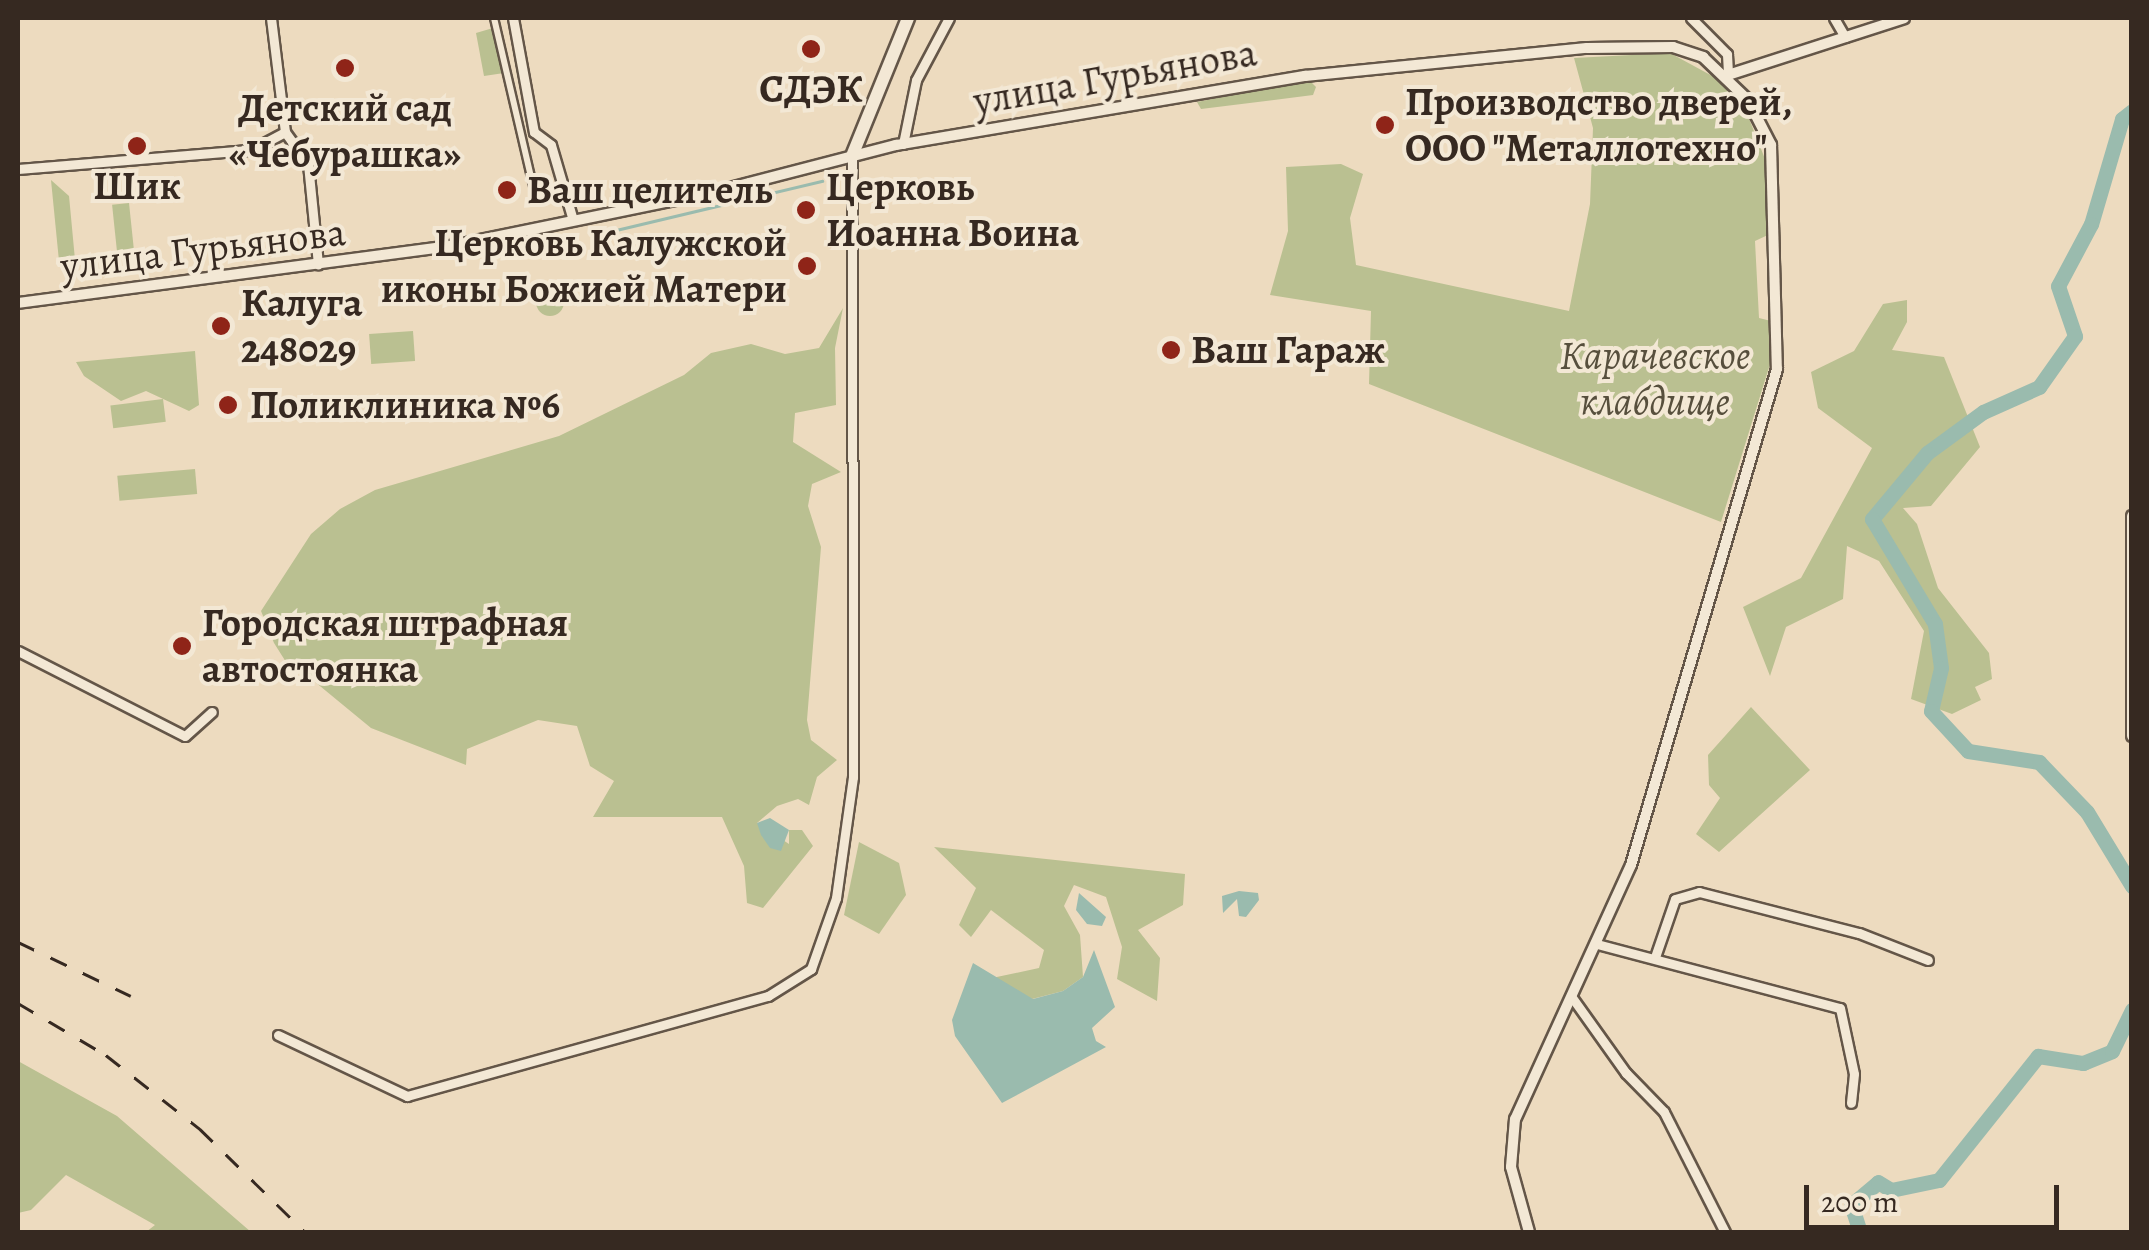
<!DOCTYPE html>
<meta charset="utf-8">
<style>
body{margin:0}
#map{position:relative;width:2149px;height:1250px;overflow:hidden;background:#eddbbf;font-family:Alegreya,serif}
div>[style]{position:absolute}
.green>*{inset:0;background:#bac091;transform-origin:0 0}
.round{border-radius:50%}
.water>*{inset:0;background:#9abbae}
.stream>*{height:2.5px;margin:-1.25px;padding:0 1.25px;transform-origin:1.25px;border-radius:1.25px;background:#9abbae}
.river>*{height:15px;margin:-7.5px;padding:0 7.5px;transform-origin:7.5px;border-radius:7.5px;background:#9abbae}
.roads{filter:drop-shadow(2px 0 #645648) drop-shadow(-2px 0 #645648) drop-shadow(0 2px #645648) drop-shadow(0 -2px #645648)}
.pedestrian>*{height:6px;margin:-3px;padding:0 3px;transform-origin:3px;border-radius:3px;background:#f3e8d5}
.minor>*{height:9px;margin:-4.5px;padding:0 4.5px;transform-origin:4.5px;border-radius:4.5px;background:#f3e8d5}
.tertiary>*{height:10px;margin:-5px;padding:0 5px;transform-origin:5px;border-radius:5px;background:#f3e8d5}
.secondary>*{height:12px;margin:-6px;padding:0 6px;transform-origin:6px;border-radius:6px;background:#f3e8d5}
.rail>*{height:2.5px;margin-top:-1.25px;transform-origin:0;background:repeating-linear-gradient(90deg,#362921 0 18px,transparent 0 36px)}
.dots>*{width:28px;height:28px;translate:-50% -50%;box-sizing:border-box;border:5px solid #f3e8d5;border-radius:50%}
span{translate:-50% -50%;white-space:nowrap;text-align:center;line-height:1.15;-webkit-text-stroke:8px #f3e8d5;paint-order:stroke}
.street-label{font-size:40px;color:#362921}
.poi-label{font-size:40px;color:#362921;font-weight:700}
.left{translate:0 -50%;text-align:left}
.right{translate:-100% -50%;text-align:right}
.park-label{font-size:40px;color:#574f3d;font-style:italic}
.frame{position:absolute;inset:0;border:20px solid #362921;pointer-events:none}
.scale{position:absolute;left:1804px;top:1185px;width:255px;height:45px;box-sizing:border-box;border:5px solid #362921;border-top:0;padding-left:12px;font-size:30px;line-height:35px;white-space:nowrap;color:#362921;-webkit-text-stroke:8px #f3e8d5;paint-order:stroke}
</style>
<div id="map">
<div class="green">
<div style="clip-path:polygon(493px 28px,504px 73px,484px 76px,476px 33px)"></div>
<div style="clip-path:polygon(1670px 53px,1716px 78px,1746px 111px,1765px 159px,1770px 234px,1755px 241px,1759px 318px,1771px 321px,1771px 361px,1721px 522px,1369px 384px,1371px 311px,1270px 295px,1288px 231px,1286px 167px,1341px 164px,1363px 174px,1350px 218px,1356px 265px,1569px 311px,1590px 204px,1593px 128px,1574px 58px)"></div>
<div style="clip-path:polygon(1309px 80px,1316px 87px,1313px 95px,1201px 109px,1197px 102px)"></div>
<div style="clip-path:polygon(51px 180px,69px 196px,75px 260px,59px 261px)"></div>
<div style="left:129px;top:203px;width:53px;height:17px;rotate:84deg"></div>
<div class="round" style="left:536px;top:288px;width:28px;height:28px"></div>
<div style="clip-path:polygon(1907px 300px,1907px 322px,1892px 350px,1944px 357px,1980px 447px,1931px 506px,1903px 508px,1917px 524px,1938px 588px,1989px 653px,1992px 679px,1975px 687px,1981px 700px,1952px 714px,1911px 699px,1924px 631px,1879px 561px,1847px 546px,1843px 599px,1786px 627px,1770px 676px,1743px 607px,1801px 578px,1872px 448px,1818px 408px,1811px 372px,1854px 351px,1883px 304px)"></div>
<div style="clip-path:polygon(843px 308px,835px 348px,836px 405px,795px 413px,793px 442px,841px 472px,812px 484px,808px 506px,821px 547px,807px 720px,811px 740px,837px 760px,817px 777px,809px 805px,798px 799px,777px 806px,757px 823px,789px 844px,789px 830px,802px 830px,813px 846px,763px 908px,747px 903px,744px 866px,722px 817px,593px 817px,614px 781px,590px 766px,577px 726px,538px 720px,467px 749px,466px 765px,371px 728px,309px 677px,291px 670px,274px 643px,261px 611px,311px 534px,340px 509px,375px 490px,559px 436px,684px 375px,711px 353px,751px 344px,785px 354px,819px 348px)"></div>
<div style="left:413px;top:331px;width:30px;height:44px;rotate:86deg"></div>
<div style="clip-path:polygon(195px 351px,199px 405px,189px 411px,146px 391px,121px 401px,84px 376px,76px 362px)"></div>
<div style="left:163px;top:399px;width:23px;height:53px;rotate:83deg"></div>
<div style="left:195px;top:469px;width:25px;height:78px;rotate:85deg"></div>
<div style="clip-path:polygon(1751px 707px,1810px 770px,1719px 852px,1696px 834px,1720px 798px,1709px 785px,1708px 755px)"></div>
<div style="clip-path:polygon(859px 842px,899px 863px,906px 895px,879px 934px,844px 915px)"></div>
<div style="clip-path:polygon(934px 847px,1185px 874px,1183px 905px,1138px 930px,1160px 958px,1157px 1001px,1117px 979px,1122px 947px,1106px 897px,1074px 885px,1064px 906px,1080px 935px,1083px 977px,1063px 991px,1032px 999px,992px 978px,1039px 968px,1044px 950px,991px 910px,971px 937px,959px 925px,976px 888px)"></div>
<div style="clip-path:polygon(18px 1061px,117px 1116px,251px 1232px,146px 1232px,155px 1225px,66px 1175px,31px 1210px,18px 1213px)"></div>
</div>
<div class="water">
<div style="clip-path:polygon(770px 818px,789px 830px,781px 851px,770px 848px,761px 835px,757px 823px)"></div>
<div style="clip-path:polygon(1239px 891px,1258px 893px,1259px 900px,1246px 917px,1239px 916px,1237px 899px,1223px 913px,1222px 896px)"></div>
<div style="clip-path:polygon(1079px 893px,1106px 917px,1102px 926px,1087px 924px,1076px 910px)"></div>
<div style="clip-path:polygon(1094px 950px,1115px 1007px,1092px 1028px,1096px 1041px,1106px 1047px,1002px 1103px,955px 1036px,952px 1020px,973px 963px,1033px 999px,1063px 991px,1083px 977px)"></div>
</div>
<div class="stream">
<div style="left:612px;top:231px;width:216px;rotate:-13.4deg"></div>
</div>
<div class="river">
<div style="left:2132px;top:111px;width:13px;rotate:141deg"></div>
<div style="left:2122px;top:119px;width:109px;rotate:106.4deg"></div>
<div style="left:2091px;top:224px;width:70px;rotate:118deg"></div>
<div style="left:2058px;top:286px;width:53px;rotate:71.2deg"></div>
<div style="left:2075px;top:336px;width:62px;rotate:125.2deg"></div>
<div style="left:2039px;top:387px;width:61px;rotate:155.9deg"></div>
<div style="left:1983px;top:412px;width:69px;rotate:143.8deg"></div>
<div style="left:1927px;top:453px;width:86px;rotate:129.8deg"></div>
<div style="left:1872px;top:519px;width:122px;rotate:59deg"></div>
<div style="left:1935px;top:624px;width:44px;rotate:82.2deg"></div>
<div style="left:1941px;top:668px;width:44px;rotate:103.1deg"></div>
<div style="left:1931px;top:711px;width:54px;rotate:47.2deg"></div>
<div style="left:1968px;top:751px;width:72px;rotate:8.8deg"></div>
<div style="left:2039px;top:762px;width:69px;rotate:46.2deg"></div>
<div style="left:2087px;top:812px;width:87px;rotate:58.7deg"></div>
<div style="left:1860px;top:1232px;width:28px;rotate:-108deg"></div>
<div style="left:1851px;top:1205px;width:35px;rotate:-40deg"></div>
<div style="left:1878px;top:1182px;width:15px;rotate:32deg"></div>
<div style="left:1891px;top:1190px;width:49px;rotate:-11.8deg"></div>
<div style="left:1939px;top:1180px;width:159px;rotate:-51.4deg"></div>
<div style="left:2038px;top:1056px;width:46px;rotate:8.8deg"></div>
<div style="left:2083px;top:1063px;width:31px;rotate:-22deg"></div>
<div style="left:2112px;top:1051px;width:46px;rotate:-64deg"></div>
</div>
<div class="roads">
<div class="pedestrian">
<div style="left:494px;top:18px;width:186px;rotate:76.9deg"></div>
</div>
<div class="minor">
<div style="left:271px;top:18px;width:115px;rotate:83deg"></div>
<div style="left:285px;top:132px;width:39px;rotate:54deg"></div>
<div style="left:308px;top:164px;width:101px;rotate:84.3deg"></div>
<div style="left:513px;top:18px;width:116px;rotate:79.6deg"></div>
<div style="left:534px;top:132px;width:21px;rotate:37deg"></div>
<div style="left:551px;top:145px;width:78px;rotate:73.7deg"></div>
<div style="left:1691px;top:18px;width:51px;rotate:45deg"></div>
<div style="left:1727px;top:54px;width:21px;rotate:87deg"></div>
<div style="left:1834px;top:18px;width:22px;rotate:60deg"></div>
<div style="left:903px;top:144px;width:65px;rotate:-78.5deg"></div>
<div style="left:916px;top:80px;width:70px;rotate:-62deg"></div>
<div style="left:18px;top:169px;width:234px;rotate:-4.7deg"></div>
<div style="left:251px;top:150px;width:38px;rotate:-28deg"></div>
<div style="left:18px;top:651px;width:187px;rotate:27deg"></div>
<div style="left:185px;top:736px;width:36px;rotate:-42deg"></div>
<div style="left:1597px;top:944px;width:251px;rotate:14.8deg"></div>
<div style="left:1840px;top:1008px;width:67px;rotate:78deg"></div>
<div style="left:1854px;top:1074px;width:29px;rotate:96deg"></div>
<div style="left:1655px;top:957px;width:61px;rotate:-71deg"></div>
<div style="left:1675px;top:899px;width:25px;rotate:-16deg"></div>
<div style="left:1699px;top:892px;width:165px;rotate:14.4deg"></div>
<div style="left:1859px;top:933px;width:74px;rotate:21.4deg"></div>
<div style="left:1571px;top:996px;width:95px;rotate:54.5deg"></div>
<div style="left:1626px;top:1073px;width:54px;rotate:45.7deg"></div>
<div style="left:1664px;top:1112px;width:135px;rotate:63.1deg"></div>
<div style="left:278px;top:1035px;width:143px;rotate:25.3deg"></div>
<div style="left:407px;top:1096px;width:375px;rotate:-15.5deg"></div>
<div style="left:768px;top:996px;width:51px;rotate:-32.1deg"></div>
<div style="left:811px;top:969px;width:75px;rotate:-70.6deg"></div>
<div style="left:836px;top:898px;width:122px;rotate:-82deg"></div>
<div style="left:853px;top:777px;width:621px;rotate:-90.09deg"></div>
</div>
<div class="tertiary">
<div style="left:1728px;top:75px;width:185px;rotate:-17.9deg"></div>
<div style="left:18px;top:303px;width:437px;rotate:-7.5deg"></div>
<div style="left:451px;top:246px;width:273px;rotate:-11.6deg"></div>
<div style="left:718px;top:191px;width:184px;rotate:-14.5deg"></div>
<div style="left:896px;top:145px;width:415px;rotate:-9.6deg"></div>
<div style="left:1305px;top:76px;width:283px;rotate:-5.7deg"></div>
<div style="left:1587px;top:48px;width:86px;rotate:-0.7deg"></div>
<div style="left:1673px;top:47px;width:32px;rotate:18deg"></div>
<div style="left:1703px;top:57px;width:62px;rotate:43.7deg"></div>
<div style="left:1748px;top:100px;width:51px;rotate:62.9deg"></div>
<div style="left:1771px;top:145px;width:224px;rotate:88.5deg"></div>
<div style="left:1777px;top:369px;width:517px;rotate:106.4deg"></div>
<div style="left:1631px;top:865px;width:279px;rotate:114.5deg"></div>
<div style="left:1515px;top:1119px;width:48px;rotate:94.8deg"></div>
<div style="left:1511px;top:1167px;width:67px;rotate:74.5deg"></div>
<div style="left:2132px;top:516px;width:220px;rotate:90deg"></div>
</div>
<div class="secondary">
<div style="left:852px;top:156px;width:149px;rotate:-67.9deg"></div>
</div>
</div>
<div class="rail">
<div style="left:18px;top:942px;width:125px;rotate:25.5deg"></div>
<div style="left:18px;top:1003px;width:102px;rotate:30.6deg"></div>
<div style="left:106px;top:1055px;width:120px;rotate:38.2deg"></div>
<div style="left:200px;top:1129px;width:147px;rotate:44.4deg"></div>
</div>
<div class="dots">
<div style="left:811px;top:49px;background:#8f2418"></div>
<div style="left:345px;top:68px;background:#8f2418"></div>
<div style="left:1385px;top:125px;background:#8f2418"></div>
<div style="left:137px;top:146px;background:#8f2418"></div>
<div style="left:507px;top:190px;background:#8f2418"></div>
<div style="left:806px;top:210px;background:#8f2418"></div>
<div style="left:807px;top:266px;background:#8f2418"></div>
<div style="left:221px;top:326px;background:#8f2418"></div>
<div style="left:1171px;top:350px;background:#8f2418"></div>
<div style="left:228px;top:405px;background:#8f2418"></div>
<div style="left:182px;top:646px;background:#8f2418"></div>
</div>
<div class="street-label">
<span style="left:1115px;top:77px;rotate:-10deg">улица Гурьянова</span>
<span style="left:203px;top:249px;rotate:-7deg">улица Гурьянова</span>
</div>
<div class="poi-label">
<span style="left:811px;top:89px">СДЭК</span>
<span class="left" style="left:1405px;top:125px">Производство дверей,<br>ООО "Металлотехно"</span>
<span style="left:345px;top:131px">Детский сад<br>«Чебурашка»</span>
<span style="left:137px;top:186px">Шик</span>
<span class="left" style="left:826px;top:210px">Церковь<br>Иоанна Воина</span>
<span class="left" style="left:527px;top:190px">Ваш целитель</span>
<span class="right" style="left:787px;top:266px">Церковь Калужской<br>иконы Божией Матери</span>
<span class="left" style="left:241px;top:326px">Калуга<br>248029</span>
<span class="left" style="left:1191px;top:350px">Ваш Гараж</span>
<span class="left" style="left:250px;top:405px">Поликлиника №6</span>
<span class="left" style="left:202px;top:646px">Городская штрафная<br>автостоянка</span>
</div>
<div class="park-label">
<span style="left:1655px;top:379px">Карачевское<br>клабдище</span>
</div>
<div class="frame"></div>
<div class="scale">200 m</div>
</div>
